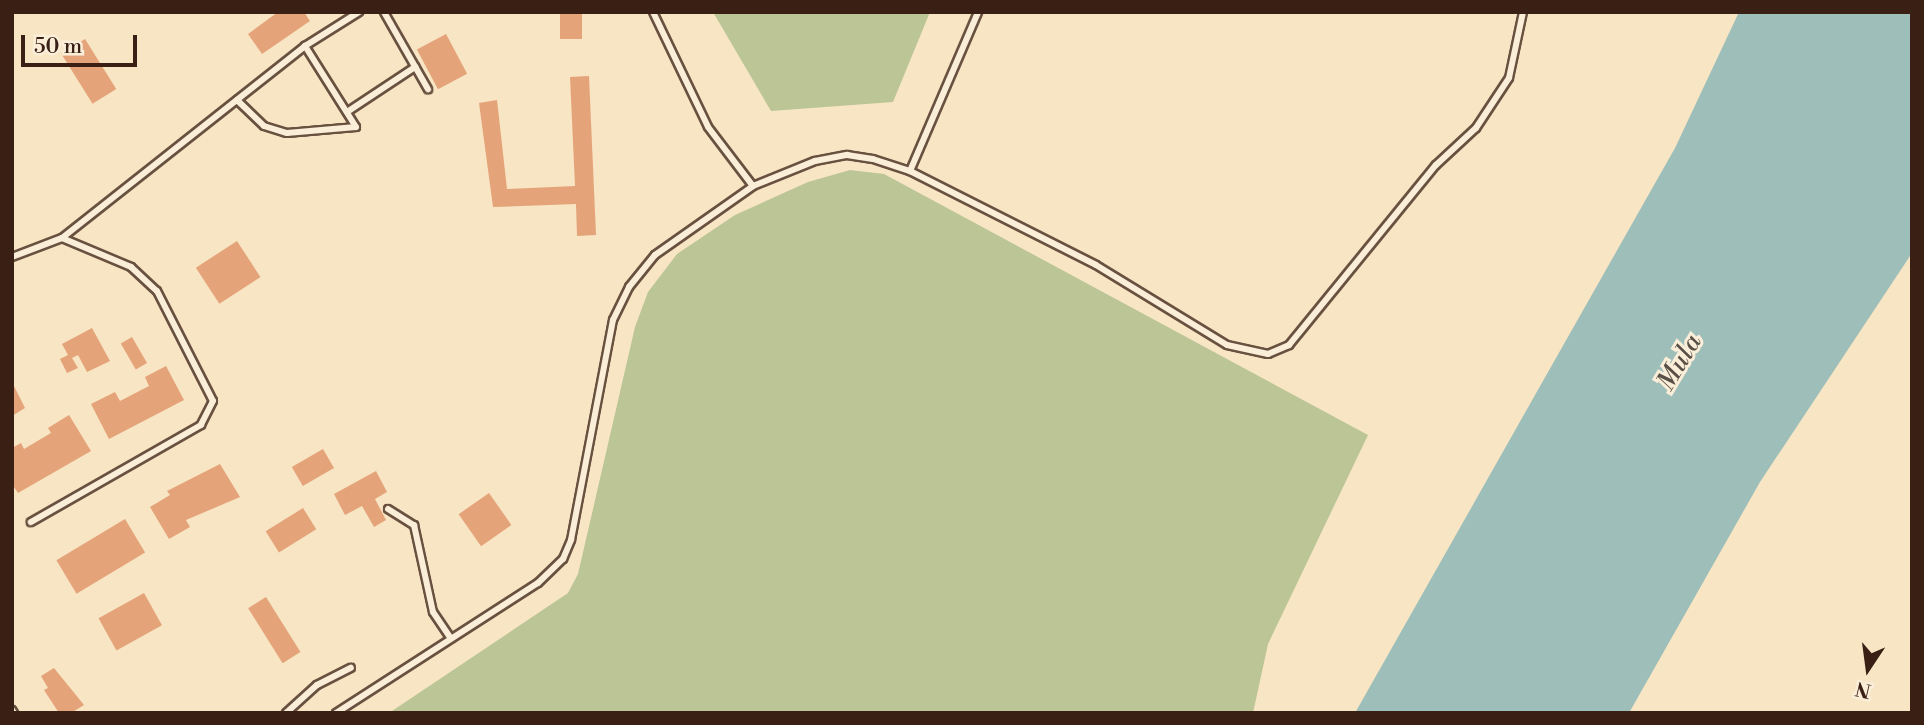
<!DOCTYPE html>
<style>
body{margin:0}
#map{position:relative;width:1924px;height:725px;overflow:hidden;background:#f7e5c4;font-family:"Libre Bodoni",serif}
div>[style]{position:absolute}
.green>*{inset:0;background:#bbc595}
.water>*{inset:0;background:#9ebeba}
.building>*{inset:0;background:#e5a379;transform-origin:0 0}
.roads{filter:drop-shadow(2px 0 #695140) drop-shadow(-2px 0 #695140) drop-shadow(0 2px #695140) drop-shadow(0 -2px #695140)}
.service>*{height:6px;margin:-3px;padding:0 3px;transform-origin:3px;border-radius:3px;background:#faeed9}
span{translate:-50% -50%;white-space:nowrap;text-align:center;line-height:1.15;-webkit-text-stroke:6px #faeed9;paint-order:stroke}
.water-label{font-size:26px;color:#584f46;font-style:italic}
.frame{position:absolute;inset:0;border:14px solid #3a2014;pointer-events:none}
.north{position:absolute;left:1833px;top:634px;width:70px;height:70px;-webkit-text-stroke:5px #faeed9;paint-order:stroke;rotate:193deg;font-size:19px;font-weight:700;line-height:28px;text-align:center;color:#3a2014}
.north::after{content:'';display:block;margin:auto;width:24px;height:32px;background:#3a2014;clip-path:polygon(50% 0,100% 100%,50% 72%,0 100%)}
.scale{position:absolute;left:21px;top:35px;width:116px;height:32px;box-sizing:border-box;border:4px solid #3a2014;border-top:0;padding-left:9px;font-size:21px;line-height:24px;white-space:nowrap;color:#3a2014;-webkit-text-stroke:5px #faeed9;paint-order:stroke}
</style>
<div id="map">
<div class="green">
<div style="clip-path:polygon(713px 12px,930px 12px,893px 102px,771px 111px)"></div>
<div style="clip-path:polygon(850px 170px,884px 174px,1368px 435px,1268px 644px,1253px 713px,389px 713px,568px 593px,578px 574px,635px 327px,648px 292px,677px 254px,735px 215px,808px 182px)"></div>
</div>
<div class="water">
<div style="clip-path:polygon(1739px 12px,1912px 12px,1912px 253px,1760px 482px,1629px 713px,1355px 713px,1675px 148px)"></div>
</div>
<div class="building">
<div style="clip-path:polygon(278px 12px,304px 12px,310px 21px,262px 54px,248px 34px)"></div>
<div style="left:560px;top:12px;width:22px;height:27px"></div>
<div style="left:446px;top:34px;width:45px;height:33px;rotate:62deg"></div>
<div style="left:85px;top:39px;width:59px;height:28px;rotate:58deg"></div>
<div style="clip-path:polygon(589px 76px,596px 235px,577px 236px,576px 204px,493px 207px,479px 103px,497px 100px,507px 189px,575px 186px,570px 77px)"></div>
<div style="left:237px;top:241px;width:43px;height:49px;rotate:57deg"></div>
<div style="clip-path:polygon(92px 328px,110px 361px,87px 372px,78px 355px,72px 358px,78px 368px,67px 373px,60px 359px,68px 355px,62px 344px)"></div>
<div style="left:132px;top:337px;width:30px;height:13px;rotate:60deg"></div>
<div style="clip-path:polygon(166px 366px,184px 400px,109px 439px,91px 404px,115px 392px,120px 401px,149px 386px,145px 377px)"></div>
<div style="clip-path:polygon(12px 382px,25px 408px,12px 416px)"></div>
<div style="clip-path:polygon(69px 415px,91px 451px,18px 493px,12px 484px,12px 448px,21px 443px,24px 449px,51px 433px,48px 428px)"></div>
<div style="left:323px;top:449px;width:22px;height:36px;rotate:60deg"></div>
<div style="clip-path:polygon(220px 464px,240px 497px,186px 520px,190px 527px,169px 539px,150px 507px,170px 495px,167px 491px)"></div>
<div style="clip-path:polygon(376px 471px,387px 492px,375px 499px,386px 520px,374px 527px,362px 506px,345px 515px,334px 494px)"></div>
<div style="left:489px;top:493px;width:39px;height:37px;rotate:55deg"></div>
<div style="left:303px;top:508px;width:25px;height:44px;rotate:58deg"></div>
<div style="left:125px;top:519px;width:39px;height:80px;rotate:59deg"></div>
<div style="left:144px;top:593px;width:37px;height:52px;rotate:61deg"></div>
<div style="left:266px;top:597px;width:65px;height:21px;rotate:58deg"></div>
<div style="clip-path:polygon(54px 668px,84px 705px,71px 713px,59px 713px,44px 690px,48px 688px,41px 676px)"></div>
</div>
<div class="roads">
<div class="service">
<div style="left:384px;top:12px;width:89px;rotate:60.3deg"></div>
<div style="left:653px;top:12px;width:127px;rotate:64.4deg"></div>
<div style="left:708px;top:127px;width:74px;rotate:52.7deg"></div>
<div style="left:237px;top:100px;width:37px;rotate:44deg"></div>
<div style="left:264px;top:126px;width:24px;rotate:17deg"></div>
<div style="left:287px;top:133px;width:69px;rotate:-5deg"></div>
<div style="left:356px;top:127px;width:96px;rotate:-122.2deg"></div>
<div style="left:347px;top:112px;width:82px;rotate:-33.5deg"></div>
<div style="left:910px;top:171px;width:173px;rotate:-66.8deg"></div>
<div style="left:62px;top:238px;width:310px;rotate:-38.3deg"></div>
<div style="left:305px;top:46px;width:64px;rotate:-32.2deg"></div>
<div style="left:12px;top:257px;width:53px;rotate:-20.8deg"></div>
<div style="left:62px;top:238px;width:75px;rotate:22.8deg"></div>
<div style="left:131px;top:267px;width:35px;rotate:43deg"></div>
<div style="left:157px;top:291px;width:123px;rotate:63deg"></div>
<div style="left:213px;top:401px;width:27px;rotate:117deg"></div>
<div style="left:201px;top:425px;width:196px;rotate:150.3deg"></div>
<div style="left:388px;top:509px;width:31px;rotate:32deg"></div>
<div style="left:414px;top:525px;width:89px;rotate:77.7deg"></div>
<div style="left:433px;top:612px;width:32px;rotate:56deg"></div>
<div style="left:12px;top:710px;width:4px;rotate:56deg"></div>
<div style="left:286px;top:713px;width:42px;rotate:-42.1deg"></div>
<div style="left:317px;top:685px;width:38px;rotate:-27deg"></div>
<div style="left:336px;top:713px;width:240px;rotate:-32.8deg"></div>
<div style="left:538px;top:583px;width:35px;rotate:-44deg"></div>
<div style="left:563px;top:559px;width:21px;rotate:-67deg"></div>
<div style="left:571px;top:540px;width:224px;rotate:-79.2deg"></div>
<div style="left:613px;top:320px;width:37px;rotate:-64deg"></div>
<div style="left:629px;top:287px;width:41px;rotate:-50.9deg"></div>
<div style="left:655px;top:255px;width:120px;rotate:-35.1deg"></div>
<div style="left:753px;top:186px;width:67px;rotate:-22deg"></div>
<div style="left:815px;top:161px;width:33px;rotate:-11deg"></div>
<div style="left:847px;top:155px;width:26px;rotate:9deg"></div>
<div style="left:873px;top:159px;width:39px;rotate:18deg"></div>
<div style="left:910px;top:171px;width:208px;rotate:26.8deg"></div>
<div style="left:1096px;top:265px;width:153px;rotate:31.4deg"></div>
<div style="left:1227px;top:345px;width:42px;rotate:12.4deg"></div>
<div style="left:1268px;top:354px;width:23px;rotate:-23deg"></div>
<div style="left:1289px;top:345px;width:232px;rotate:-50.8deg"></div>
<div style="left:1436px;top:165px;width:54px;rotate:-42.8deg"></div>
<div style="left:1476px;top:128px;width:60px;rotate:-56.6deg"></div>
<div style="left:1509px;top:78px;width:67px;rotate:-78deg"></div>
</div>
</div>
<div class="water-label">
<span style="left:1680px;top:363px;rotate:-59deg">Mula</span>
</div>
<div class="frame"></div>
<div class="north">N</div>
<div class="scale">50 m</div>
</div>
